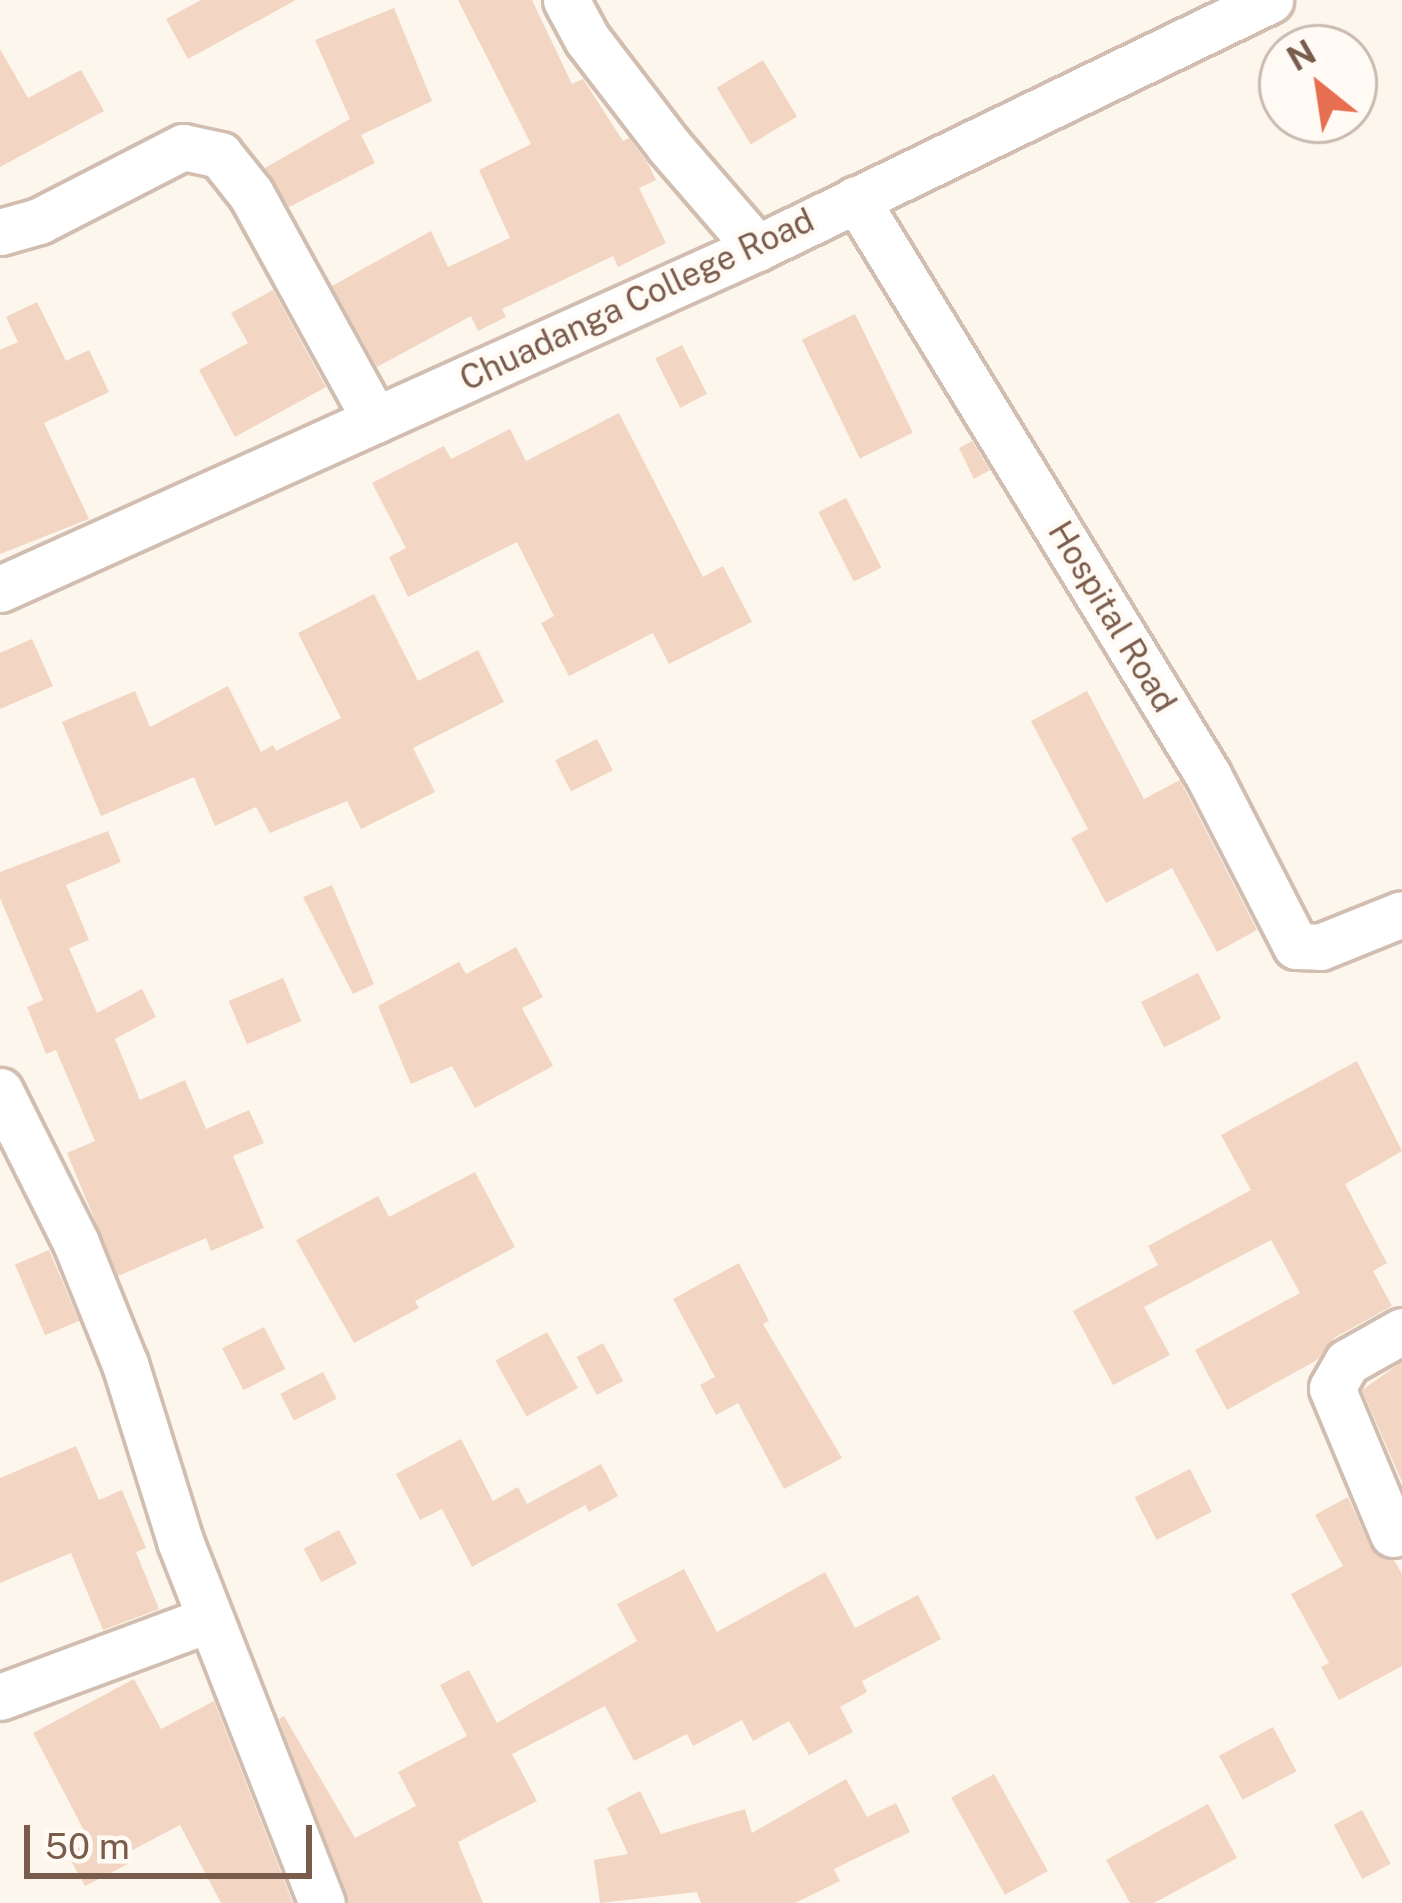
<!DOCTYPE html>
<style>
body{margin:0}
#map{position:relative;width:1402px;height:1903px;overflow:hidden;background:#fdf6ec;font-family:"Public Sans",sans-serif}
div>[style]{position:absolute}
.building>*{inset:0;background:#f3d5c3;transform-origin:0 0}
.roads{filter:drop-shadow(3px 0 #d1beb0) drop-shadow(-3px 0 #d1beb0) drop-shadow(0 3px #d1beb0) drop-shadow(0 -3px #d1beb0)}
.minor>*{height:45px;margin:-22.5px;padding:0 22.5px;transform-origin:22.5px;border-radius:22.5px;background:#fff}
span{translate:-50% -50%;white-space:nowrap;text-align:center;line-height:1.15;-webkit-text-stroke:9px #fffaf3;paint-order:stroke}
.street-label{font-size:33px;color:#7a5c4d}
.north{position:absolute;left:1258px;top:24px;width:120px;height:120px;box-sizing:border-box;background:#fffaf3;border:3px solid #cabbb1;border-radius:50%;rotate:330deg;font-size:33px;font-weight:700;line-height:48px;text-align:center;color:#7a5c4d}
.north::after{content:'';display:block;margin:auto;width:42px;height:54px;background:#e76f51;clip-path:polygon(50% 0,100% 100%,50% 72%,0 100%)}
.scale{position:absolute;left:24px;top:1825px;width:288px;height:54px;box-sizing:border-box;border:6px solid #7a5c4d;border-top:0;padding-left:15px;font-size:36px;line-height:42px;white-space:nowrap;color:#7a5c4d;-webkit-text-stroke:9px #fffaf3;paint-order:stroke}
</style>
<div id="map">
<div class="building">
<div style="clip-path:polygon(201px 0,296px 0,188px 59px,166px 19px)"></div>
<div style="clip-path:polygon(458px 0,532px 0,572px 84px,583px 79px,623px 141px,629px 138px,647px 162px,656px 180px,639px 188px,666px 243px,618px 267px,613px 256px,502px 309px,506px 317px,478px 331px,471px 316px,377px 367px,332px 286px,431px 231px,448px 267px,510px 238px,479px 170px,531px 144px)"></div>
<div style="clip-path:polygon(394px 8px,432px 101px,361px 135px,375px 163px,289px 207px,265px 168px,350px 119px,315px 40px)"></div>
<div style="clip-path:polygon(0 49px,28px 98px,81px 70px,104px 111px,0 167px)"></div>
<div style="left:763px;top:60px;width:66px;height:54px;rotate:59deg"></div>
<div style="clip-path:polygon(273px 290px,326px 387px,235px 437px,199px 370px,248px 343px,231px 313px)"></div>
<div style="clip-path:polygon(37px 302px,66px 361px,89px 350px,109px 392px,44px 423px,89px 519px,0 554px,0 350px,18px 342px,6px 317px)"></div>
<div style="left:855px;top:314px;width:132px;height:59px;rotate:64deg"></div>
<div style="left:682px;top:345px;width:55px;height:30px;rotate:63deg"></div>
<div style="clip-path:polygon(619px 413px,703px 577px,723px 566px,752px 622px,669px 664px,653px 633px,569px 676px,541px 623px,554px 616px,517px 542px,408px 597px,389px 557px,406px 548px,372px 483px,444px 446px,451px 459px,510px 429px,526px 461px)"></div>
<div style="clip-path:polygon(972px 441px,990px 470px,974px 479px,959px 448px)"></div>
<div style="left:846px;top:498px;width:78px;height:31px;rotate:63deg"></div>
<div style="clip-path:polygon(374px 594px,418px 681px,478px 650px,504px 702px,413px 748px,435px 792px,361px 829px,347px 801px,270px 833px,256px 807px,215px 826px,194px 777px,101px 816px,62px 722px,135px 691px,150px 727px,228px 686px,261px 752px,273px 745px,276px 751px,341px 718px,298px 633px)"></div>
<div style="clip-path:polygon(32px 639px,53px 686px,0 709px,0 653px)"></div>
<div style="clip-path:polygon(1087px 691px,1144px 799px,1180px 780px,1257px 930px,1217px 952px,1172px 868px,1106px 903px,1071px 838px,1088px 829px,1031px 721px)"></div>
<div style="left:597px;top:739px;width:35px;height:47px;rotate:63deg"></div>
<div style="clip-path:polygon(108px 831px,121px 862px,66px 885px,89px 940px,69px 948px,97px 1013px,142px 989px,156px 1017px,115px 1039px,140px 1100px,185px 1080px,206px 1129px,249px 1110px,264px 1143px,233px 1156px,264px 1228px,211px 1251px,206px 1238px,118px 1276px,67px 1153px,95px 1141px,56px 1050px,46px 1054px,27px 1007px,43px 1000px,0 898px,0 872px)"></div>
<div style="clip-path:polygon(332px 885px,374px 984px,353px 994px,303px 897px)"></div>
<div style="clip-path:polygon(516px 947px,543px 997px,522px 1008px,553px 1066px,475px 1108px,452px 1066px,411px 1084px,378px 1006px,459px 962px,466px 974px)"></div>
<div style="left:1198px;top:973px;width:51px;height:64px;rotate:63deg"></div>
<div style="left:283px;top:978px;width:47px;height:59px;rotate:67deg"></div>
<div style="clip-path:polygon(1357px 1061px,1402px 1151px,1345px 1184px,1387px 1263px,1373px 1271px,1392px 1306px,1334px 1338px,1317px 1360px,1227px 1410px,1195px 1350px,1300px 1293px,1271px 1240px,1144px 1307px,1170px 1355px,1113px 1385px,1073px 1311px,1158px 1265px,1148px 1246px,1251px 1190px,1221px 1135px)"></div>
<div style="clip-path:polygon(475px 1172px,515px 1247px,415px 1301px,419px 1308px,354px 1343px,296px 1240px,378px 1196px,389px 1217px)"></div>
<div style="left:49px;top:1250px;width:77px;height:37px;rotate:67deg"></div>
<div style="clip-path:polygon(739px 1263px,769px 1321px,763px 1324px,842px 1458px,784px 1489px,738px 1403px,716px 1415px,700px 1385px,715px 1377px,673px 1299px)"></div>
<div style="left:264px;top:1327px;width:47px;height:47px;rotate:63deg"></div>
<div style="left:547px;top:1332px;width:64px;height:59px;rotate:61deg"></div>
<div style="left:603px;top:1343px;width:43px;height:30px;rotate:62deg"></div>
<div style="clip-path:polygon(1402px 1362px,1402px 1482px,1362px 1390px)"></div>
<div style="left:323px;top:1372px;width:30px;height:48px;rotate:63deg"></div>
<div style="clip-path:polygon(461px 1439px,493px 1501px,518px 1487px,527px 1504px,601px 1464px,618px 1496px,589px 1512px,585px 1505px,472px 1567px,442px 1509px,420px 1520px,396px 1474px)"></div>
<div style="clip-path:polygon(76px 1446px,99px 1500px,122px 1490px,146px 1548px,136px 1552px,159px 1609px,103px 1630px,71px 1553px,0 1583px,0 1478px)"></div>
<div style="left:1190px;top:1469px;width:48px;height:62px;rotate:63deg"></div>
<div style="clip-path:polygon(1348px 1497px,1369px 1545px,1378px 1556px,1394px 1560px,1402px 1574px,1402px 1666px,1339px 1700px,1321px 1667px,1329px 1663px,1291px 1594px,1343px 1566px,1315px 1515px)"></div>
<div style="left:339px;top:1530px;width:38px;height:40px;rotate:62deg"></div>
<div style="clip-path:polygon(684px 1569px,717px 1632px,825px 1572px,855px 1628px,918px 1595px,941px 1639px,862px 1681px,867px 1692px,840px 1707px,853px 1732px,809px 1755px,789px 1721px,753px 1741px,742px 1720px,693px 1746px,687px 1734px,634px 1761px,605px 1706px,512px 1754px,537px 1801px,458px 1842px,483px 1903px,348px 1903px,279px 1719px,284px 1716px,355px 1838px,416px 1806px,398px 1772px,467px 1736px,440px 1685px,469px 1670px,497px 1723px,637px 1641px,617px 1604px)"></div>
<div style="clip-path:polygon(134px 1679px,161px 1729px,214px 1701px,293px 1903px,221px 1903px,180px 1825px,125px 1854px,130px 1863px,85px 1886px,67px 1854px,90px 1842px,33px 1733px)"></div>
<div style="left:1273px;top:1727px;width:50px;height:61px;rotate:62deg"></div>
<div style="left:994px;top:1774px;width:111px;height:49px;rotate:61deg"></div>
<div style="clip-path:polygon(846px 1779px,867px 1817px,896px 1803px,910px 1832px,834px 1869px,840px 1881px,795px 1903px,701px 1903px,697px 1892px,600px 1903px,594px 1860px,628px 1854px,607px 1808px,640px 1791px,661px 1834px,745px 1809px,752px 1833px)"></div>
<div style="clip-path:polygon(1208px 1804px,1237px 1858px,1154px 1903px,1130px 1903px,1106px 1860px)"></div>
<div style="left:1362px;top:1810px;width:61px;height:32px;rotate:62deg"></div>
</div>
<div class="roads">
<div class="minor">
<div style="left:566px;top:0;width:44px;rotate:61.7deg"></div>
<div style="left:587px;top:39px;width:135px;rotate:52.5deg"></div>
<div style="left:669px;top:146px;width:135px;rotate:49.2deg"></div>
<div style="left:856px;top:199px;width:675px;rotate:58.57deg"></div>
<div style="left:1208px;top:775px;width:192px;rotate:62.8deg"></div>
<div style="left:1296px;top:946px;width:24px;rotate:2deg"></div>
<div style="left:1320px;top:947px;width:88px;rotate:-21.9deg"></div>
<div style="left:0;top:232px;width:41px;rotate:-15.8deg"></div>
<div style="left:39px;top:221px;width:162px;rotate:-27.2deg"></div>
<div style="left:183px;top:147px;width:38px;rotate:12deg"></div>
<div style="left:220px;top:155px;width:50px;rotate:51.5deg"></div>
<div style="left:251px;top:194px;width:258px;rotate:61.2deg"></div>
<div style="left:0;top:589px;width:830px;rotate:-24.25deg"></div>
<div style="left:757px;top:248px;width:570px;rotate:-25.8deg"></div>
<div style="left:0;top:1091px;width:170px;rotate:63.4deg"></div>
<div style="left:76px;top:1243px;width:131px;rotate:68deg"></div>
<div style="left:125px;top:1364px;width:185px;rotate:72.7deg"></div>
<div style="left:180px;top:1541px;width:389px;rotate:68.6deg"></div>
<div style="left:1393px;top:1534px;width:158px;rotate:-112.7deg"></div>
<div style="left:1332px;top:1388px;width:30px;rotate:-60deg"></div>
<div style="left:1347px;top:1362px;width:63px;rotate:-29.4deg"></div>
<div style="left:0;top:1697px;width:224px;rotate:-20.4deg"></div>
</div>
</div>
<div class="street-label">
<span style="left:637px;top:300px;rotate:-25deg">Chuadanga College Road</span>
<span style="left:1112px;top:617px;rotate:59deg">Hospital Road</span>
</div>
<div class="north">N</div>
<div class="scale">50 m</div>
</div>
